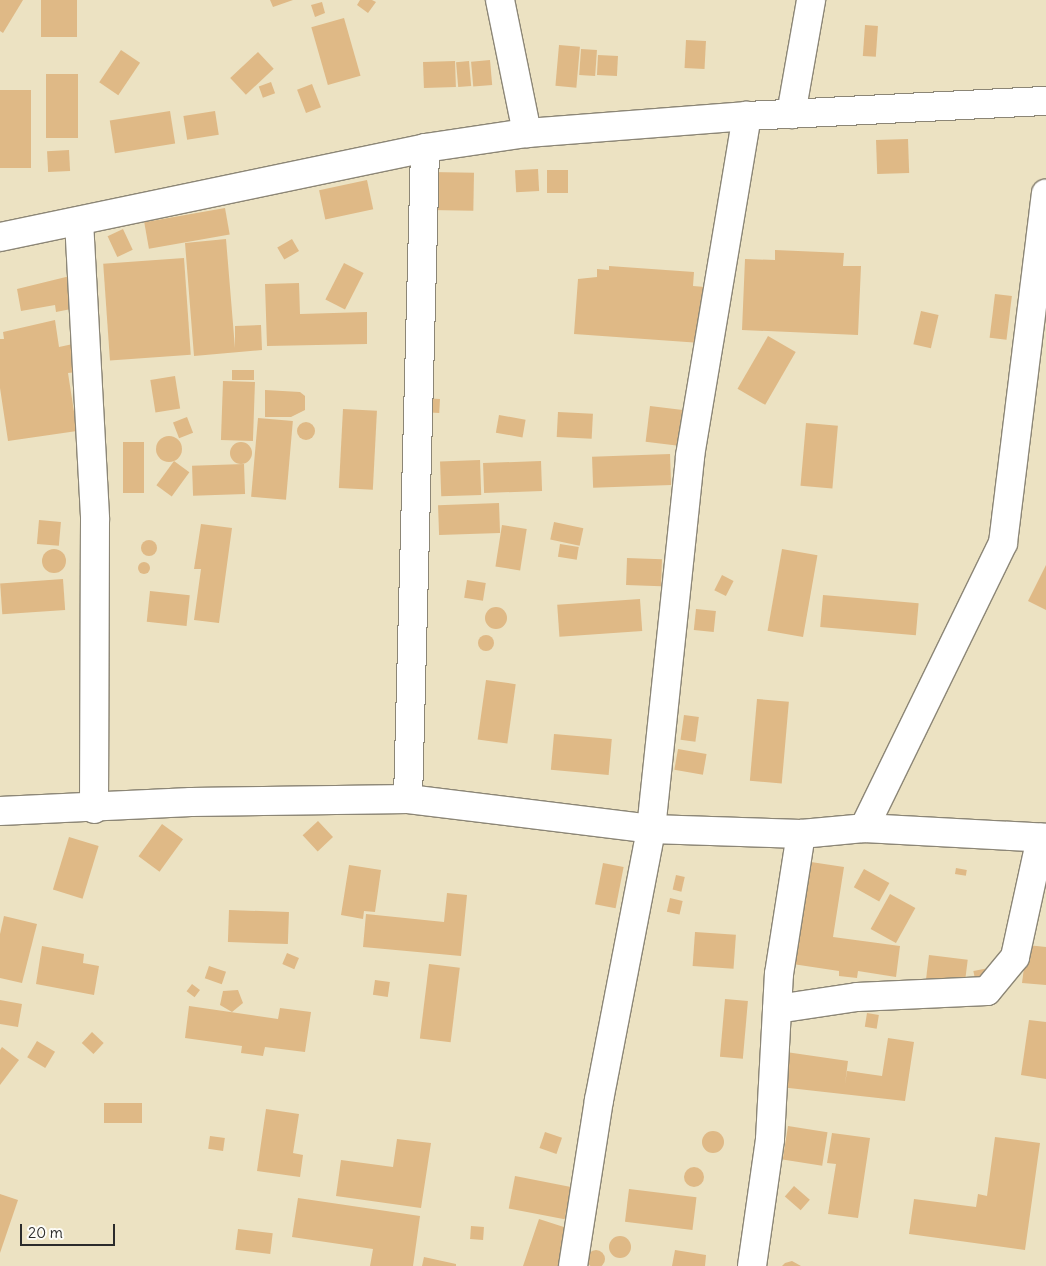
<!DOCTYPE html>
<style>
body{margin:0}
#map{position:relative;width:1046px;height:1266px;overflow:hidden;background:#ece2c2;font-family:Delius,sans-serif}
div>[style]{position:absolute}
.building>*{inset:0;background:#dfb986;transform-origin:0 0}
.round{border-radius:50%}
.roads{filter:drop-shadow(1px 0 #8c8676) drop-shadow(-1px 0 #8c8676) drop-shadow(0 1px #8c8676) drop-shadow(0 -1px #8c8676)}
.minor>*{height:28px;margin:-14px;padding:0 14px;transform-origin:14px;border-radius:14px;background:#fff}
span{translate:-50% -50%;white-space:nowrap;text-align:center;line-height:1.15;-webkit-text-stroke:5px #fdfcf7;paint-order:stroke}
.scale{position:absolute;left:20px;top:1224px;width:95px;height:22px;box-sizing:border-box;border:2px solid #2b2b2b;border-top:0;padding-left:6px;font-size:15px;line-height:18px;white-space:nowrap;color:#2b2b2b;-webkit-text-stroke:4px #fdfcf7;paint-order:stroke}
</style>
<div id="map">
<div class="building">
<div style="clip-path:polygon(0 0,23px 0,3px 33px,0 31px)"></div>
<div style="left:41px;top:0;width:36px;height:37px"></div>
<div style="clip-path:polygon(270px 0,293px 0,273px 7px)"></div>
<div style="clip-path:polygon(360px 0,372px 0,376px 2px,368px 13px,357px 5px)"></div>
<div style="clip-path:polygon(322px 2px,325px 13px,315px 17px,311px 5px)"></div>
<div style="left:344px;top:18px;width:60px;height:34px;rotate:74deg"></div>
<div style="left:865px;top:25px;width:13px;height:31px;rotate:4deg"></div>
<div style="left:686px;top:40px;width:20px;height:28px;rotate:3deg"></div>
<div style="left:559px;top:45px;width:21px;height:41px;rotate:5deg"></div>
<div style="left:581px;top:49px;width:16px;height:26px;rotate:4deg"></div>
<div style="left:121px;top:50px;width:23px;height:39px;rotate:34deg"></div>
<div style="left:258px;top:52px;width:23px;height:38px;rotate:47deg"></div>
<div style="left:598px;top:55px;width:20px;height:20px;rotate:3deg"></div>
<div style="left:490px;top:60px;width:25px;height:19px;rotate:85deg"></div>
<div style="left:455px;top:61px;width:26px;height:32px;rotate:88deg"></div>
<div style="left:469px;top:61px;width:25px;height:13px;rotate:85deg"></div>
<div style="left:46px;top:74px;width:32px;height:64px"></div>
<div style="left:271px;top:82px;width:12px;height:13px;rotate:70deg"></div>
<div style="left:312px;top:84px;width:25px;height:16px;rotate:69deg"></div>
<div style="left:0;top:90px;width:31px;height:78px"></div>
<div style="left:170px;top:111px;width:33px;height:61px;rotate:81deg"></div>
<div style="left:215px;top:111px;width:24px;height:32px;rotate:81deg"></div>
<div style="left:908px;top:139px;width:34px;height:32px;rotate:88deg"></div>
<div style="left:69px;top:150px;width:21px;height:22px;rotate:87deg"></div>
<div style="left:538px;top:169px;width:22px;height:23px;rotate:87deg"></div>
<div style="left:547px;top:170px;width:21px;height:23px"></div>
<div style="left:431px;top:172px;width:43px;height:38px;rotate:1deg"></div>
<div style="left:367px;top:180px;width:30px;height:49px;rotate:78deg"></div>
<div style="left:225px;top:208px;width:27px;height:82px;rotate:80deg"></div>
<div style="left:123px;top:229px;width:23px;height:17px;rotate:65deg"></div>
<div style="clip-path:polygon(226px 239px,235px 348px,235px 326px,261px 325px,262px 350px,194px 356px,185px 243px)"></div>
<div style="left:292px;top:239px;width:14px;height:17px;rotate:60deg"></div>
<div style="clip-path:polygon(775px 250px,844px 253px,843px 266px,861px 266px,858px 335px,742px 330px,745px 259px,775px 260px)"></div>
<div style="left:184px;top:258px;width:97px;height:81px;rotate:86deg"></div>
<div style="left:344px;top:263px;width:22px;height:41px;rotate:27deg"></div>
<div style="clip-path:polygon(609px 266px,694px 272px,693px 286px,705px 287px,701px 343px,574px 334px,578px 279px,597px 277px,597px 269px,609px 270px)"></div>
<div style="clip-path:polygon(70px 276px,76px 308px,56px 312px,55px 305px,21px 311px,17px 289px)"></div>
<div style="clip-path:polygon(299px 283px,300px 314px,367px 312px,367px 344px,267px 346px,265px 284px)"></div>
<div style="left:995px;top:294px;width:17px;height:44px;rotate:7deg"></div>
<div style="left:921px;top:311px;width:18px;height:34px;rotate:13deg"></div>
<div style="clip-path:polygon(55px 320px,59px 347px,73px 344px,77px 372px,68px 373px,77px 431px,8px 441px,0 388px,0 339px,4px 339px,3px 332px)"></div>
<div style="left:768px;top:336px;width:32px;height:61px;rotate:30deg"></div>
<div style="left:232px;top:370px;width:22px;height:10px"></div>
<div style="left:175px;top:376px;width:33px;height:25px;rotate:81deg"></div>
<div style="left:223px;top:381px;width:32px;height:59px;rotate:2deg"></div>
<div style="clip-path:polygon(265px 390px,300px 392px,305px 396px,305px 410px,291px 417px,265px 417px)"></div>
<div style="left:422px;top:398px;width:18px;height:14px;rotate:3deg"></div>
<div style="left:650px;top:406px;width:33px;height:36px;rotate:7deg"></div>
<div style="left:343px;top:409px;width:34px;height:79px;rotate:3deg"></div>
<div style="left:558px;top:412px;width:35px;height:25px;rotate:3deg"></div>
<div style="left:499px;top:415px;width:27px;height:18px;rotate:10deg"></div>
<div style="left:187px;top:417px;width:17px;height:15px;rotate:69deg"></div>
<div style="left:258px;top:418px;width:35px;height:79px;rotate:5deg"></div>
<div class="round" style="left:297px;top:422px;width:18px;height:18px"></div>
<div style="left:806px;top:423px;width:32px;height:63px;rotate:5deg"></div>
<div class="round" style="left:156px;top:436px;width:26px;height:26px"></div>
<div style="left:123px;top:442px;width:21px;height:51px"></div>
<div class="round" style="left:230px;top:442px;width:22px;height:22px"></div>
<div style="left:670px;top:454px;width:31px;height:78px;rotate:88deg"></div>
<div style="left:480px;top:460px;width:35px;height:40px;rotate:88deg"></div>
<div style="left:174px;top:461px;width:19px;height:30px;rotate:36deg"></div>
<div style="left:541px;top:461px;width:30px;height:58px;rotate:88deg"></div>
<div style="left:244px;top:464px;width:30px;height:52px;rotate:88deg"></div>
<div style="left:499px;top:503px;width:30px;height:61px;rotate:88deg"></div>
<div style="left:39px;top:520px;width:22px;height:24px;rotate:5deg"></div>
<div style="left:554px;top:522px;width:30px;height:18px;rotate:12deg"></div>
<div style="clip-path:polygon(201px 524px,232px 528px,219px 623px,194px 620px,201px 569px,194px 569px)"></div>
<div style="left:502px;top:525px;width:25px;height:42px;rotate:9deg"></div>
<div class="round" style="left:141px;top:540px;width:16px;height:16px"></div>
<div style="left:560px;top:544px;width:19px;height:13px;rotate:9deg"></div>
<div class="round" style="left:42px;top:549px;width:24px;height:24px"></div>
<div style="left:782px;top:549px;width:36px;height:83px;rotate:10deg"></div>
<div style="left:627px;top:558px;width:35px;height:27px;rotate:2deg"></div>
<div class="round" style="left:138px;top:562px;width:12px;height:12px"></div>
<div style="clip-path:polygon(1046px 565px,1046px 610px,1028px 601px)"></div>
<div style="left:722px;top:575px;width:13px;height:17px;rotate:27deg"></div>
<div style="left:63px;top:579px;width:31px;height:63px;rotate:86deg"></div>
<div style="left:467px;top:580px;width:19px;height:18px;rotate:9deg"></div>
<div style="left:150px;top:591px;width:40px;height:31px;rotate:6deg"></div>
<div style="left:823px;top:595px;width:96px;height:32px;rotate:5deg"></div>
<div style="left:640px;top:599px;width:32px;height:83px;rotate:86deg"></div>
<div class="round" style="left:485px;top:607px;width:22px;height:22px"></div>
<div style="left:696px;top:609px;width:20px;height:21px;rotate:6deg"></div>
<div class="round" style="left:478px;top:635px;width:16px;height:16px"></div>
<div style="left:486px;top:680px;width:30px;height:60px;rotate:8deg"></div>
<div style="left:757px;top:699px;width:32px;height:82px;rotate:5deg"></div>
<div style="left:684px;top:715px;width:15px;height:25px;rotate:8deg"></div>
<div style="left:554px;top:734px;width:58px;height:36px;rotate:5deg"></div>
<div style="left:678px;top:749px;width:29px;height:21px;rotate:10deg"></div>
<div style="left:318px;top:821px;width:22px;height:21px;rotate:47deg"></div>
<div style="left:162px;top:824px;width:26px;height:40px;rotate:36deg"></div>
<div style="left:69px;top:837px;width:31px;height:55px;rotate:17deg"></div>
<div style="clip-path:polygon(811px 862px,844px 867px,833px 937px,900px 946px,896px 977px,858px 971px,857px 978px,839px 976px,839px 971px,786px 963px,790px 936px,799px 937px)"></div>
<div style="left:603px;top:863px;width:21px;height:42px;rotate:11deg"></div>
<div style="clip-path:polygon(349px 865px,381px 870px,375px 912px,364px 911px,363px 919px,341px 915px)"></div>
<div style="left:956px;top:868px;width:11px;height:6px;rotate:10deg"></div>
<div style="left:864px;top:869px;width:29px;height:21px;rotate:29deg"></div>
<div style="left:676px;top:875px;width:9px;height:15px;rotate:13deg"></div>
<div style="clip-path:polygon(447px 893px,467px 895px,461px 956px,363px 947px,366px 914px,444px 922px)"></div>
<div style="left:890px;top:894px;width:29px;height:40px;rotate:29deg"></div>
<div style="left:670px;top:898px;width:13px;height:14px;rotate:13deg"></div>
<div style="left:229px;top:910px;width:60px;height:32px;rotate:2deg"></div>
<div style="clip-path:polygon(4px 916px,37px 924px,22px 983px,0 978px,0 934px)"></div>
<div style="left:695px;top:932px;width:41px;height:34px;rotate:4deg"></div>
<div style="clip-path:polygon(1027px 945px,1046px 947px,1046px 985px,1022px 983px)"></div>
<div style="clip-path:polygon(42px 946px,84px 954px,83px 963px,99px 966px,94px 995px,36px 984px)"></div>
<div style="left:287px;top:953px;width:13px;height:12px;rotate:23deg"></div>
<div style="left:929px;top:955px;width:39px;height:28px;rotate:7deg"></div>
<div style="left:429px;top:964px;width:31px;height:75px;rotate:7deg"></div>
<div style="left:209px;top:966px;width:18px;height:13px;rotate:19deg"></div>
<div style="left:994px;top:967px;width:10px;height:21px;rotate:79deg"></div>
<div style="left:375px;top:980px;width:15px;height:15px;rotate:8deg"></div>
<div style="left:192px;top:984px;width:10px;height:9px;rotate:37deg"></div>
<div style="clip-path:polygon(238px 990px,243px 1003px,232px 1012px,220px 1005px,223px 991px)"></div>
<div style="left:725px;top:999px;width:23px;height:58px;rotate:5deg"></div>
<div style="clip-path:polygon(0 1000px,22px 1004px,18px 1027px,0 1024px)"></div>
<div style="clip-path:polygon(189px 1006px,278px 1019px,280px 1008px,311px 1012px,305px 1052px,265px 1047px,263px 1056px,241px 1053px,242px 1046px,185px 1038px)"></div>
<div style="left:867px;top:1013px;width:12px;height:14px;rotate:9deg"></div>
<div style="clip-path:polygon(1029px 1020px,1046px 1022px,1046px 1079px,1021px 1075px)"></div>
<div style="left:92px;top:1032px;width:16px;height:15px;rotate:43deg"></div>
<div style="clip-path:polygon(888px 1038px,914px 1042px,905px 1101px,780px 1087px,786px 1052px,848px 1061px,845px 1084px,847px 1071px,882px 1076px)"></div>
<div style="left:37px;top:1041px;width:21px;height:19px;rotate:31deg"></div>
<div style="clip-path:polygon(2px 1047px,19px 1060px,0 1085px,0 1050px)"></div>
<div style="left:104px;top:1103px;width:38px;height:20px"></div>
<div style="clip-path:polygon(266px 1109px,299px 1114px,293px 1153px,303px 1155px,300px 1177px,257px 1171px)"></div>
<div style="left:788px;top:1126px;width:40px;height:34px;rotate:9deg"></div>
<div class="round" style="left:702px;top:1131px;width:22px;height:22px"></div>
<div style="left:545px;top:1132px;width:18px;height:17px;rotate:19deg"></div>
<div style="clip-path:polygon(832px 1133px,870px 1138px,858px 1218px,828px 1214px,836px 1164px,827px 1163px)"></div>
<div style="left:210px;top:1136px;width:15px;height:13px;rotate:8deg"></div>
<div style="clip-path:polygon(995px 1137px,1040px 1143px,1025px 1250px,909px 1234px,914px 1199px,976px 1207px,978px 1194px,987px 1196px)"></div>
<div style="clip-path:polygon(397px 1139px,431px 1143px,421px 1208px,336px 1196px,341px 1160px,393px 1167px)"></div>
<div class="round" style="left:684px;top:1167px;width:20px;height:20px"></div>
<div style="left:515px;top:1176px;width:57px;height:33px;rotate:11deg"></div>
<div style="left:794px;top:1186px;width:21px;height:14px;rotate:41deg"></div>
<div style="left:629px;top:1189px;width:68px;height:33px;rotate:7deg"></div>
<div style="clip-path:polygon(0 1194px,18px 1200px,0 1253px)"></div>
<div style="clip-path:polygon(298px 1198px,420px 1216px,413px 1266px,370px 1266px,373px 1249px,292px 1237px)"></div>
<div style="clip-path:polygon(539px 1219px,570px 1229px,560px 1258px,566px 1260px,564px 1266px,523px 1266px)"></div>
<div style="left:471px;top:1226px;width:13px;height:13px;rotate:4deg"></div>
<div style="left:238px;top:1229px;width:35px;height:21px;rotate:7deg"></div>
<div class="round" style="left:609px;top:1236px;width:22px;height:22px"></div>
<div style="clip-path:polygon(675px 1250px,706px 1255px,705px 1266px,672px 1266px)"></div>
<div class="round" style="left:587px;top:1250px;width:18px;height:18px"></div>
<div style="clip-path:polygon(424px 1257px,456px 1264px,456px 1266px,422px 1266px)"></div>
<div style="clip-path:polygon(792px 1261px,801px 1266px,782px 1266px,785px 1263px)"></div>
</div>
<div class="roads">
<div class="minor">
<div style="left:500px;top:0;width:136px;rotate:78.5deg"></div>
<div style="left:791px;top:114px;width:116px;rotate:-80deg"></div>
<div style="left:79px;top:221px;width:299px;rotate:86.9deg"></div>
<div style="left:95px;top:520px;width:289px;rotate:90.2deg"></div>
<div style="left:0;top:237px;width:434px;rotate:-11.8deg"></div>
<div style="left:425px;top:148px;width:103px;rotate:-8.4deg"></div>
<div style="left:527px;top:133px;width:221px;rotate:-4.4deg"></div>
<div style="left:747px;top:116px;width:299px;rotate:-2.9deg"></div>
<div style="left:408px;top:799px;width:651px;rotate:-88.5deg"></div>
<div style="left:0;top:811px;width:191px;rotate:-2.7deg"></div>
<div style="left:191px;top:802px;width:217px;rotate:-0.8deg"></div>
<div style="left:408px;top:799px;width:245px;rotate:7deg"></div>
<div style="left:651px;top:829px;width:150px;rotate:1.9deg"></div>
<div style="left:801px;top:834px;width:63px;rotate:-5.4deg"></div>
<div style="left:864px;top:828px;width:182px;rotate:3.1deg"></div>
<div style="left:864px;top:828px;width:317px;rotate:-64deg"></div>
<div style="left:1003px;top:543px;width:352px;rotate:-83deg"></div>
<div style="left:777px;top:1009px;width:81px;rotate:-8.5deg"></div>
<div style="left:857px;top:997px;width:130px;rotate:-2.6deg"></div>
<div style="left:987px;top:991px;width:44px;rotate:-50.5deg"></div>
<div style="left:1015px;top:957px;width:122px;rotate:-77.7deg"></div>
<div style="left:573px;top:1266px;width:168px;rotate:-81.1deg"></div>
<div style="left:599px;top:1100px;width:276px;rotate:-79.1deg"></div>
<div style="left:651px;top:829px;width:375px;rotate:-84deg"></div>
<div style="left:690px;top:456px;width:345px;rotate:-80.5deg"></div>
<div style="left:752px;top:1266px;width:128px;rotate:-81.9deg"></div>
<div style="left:770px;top:1139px;width:165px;rotate:-86.9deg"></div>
<div style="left:779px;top:974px;width:142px;rotate:-81.1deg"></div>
</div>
</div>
<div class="scale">20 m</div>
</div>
